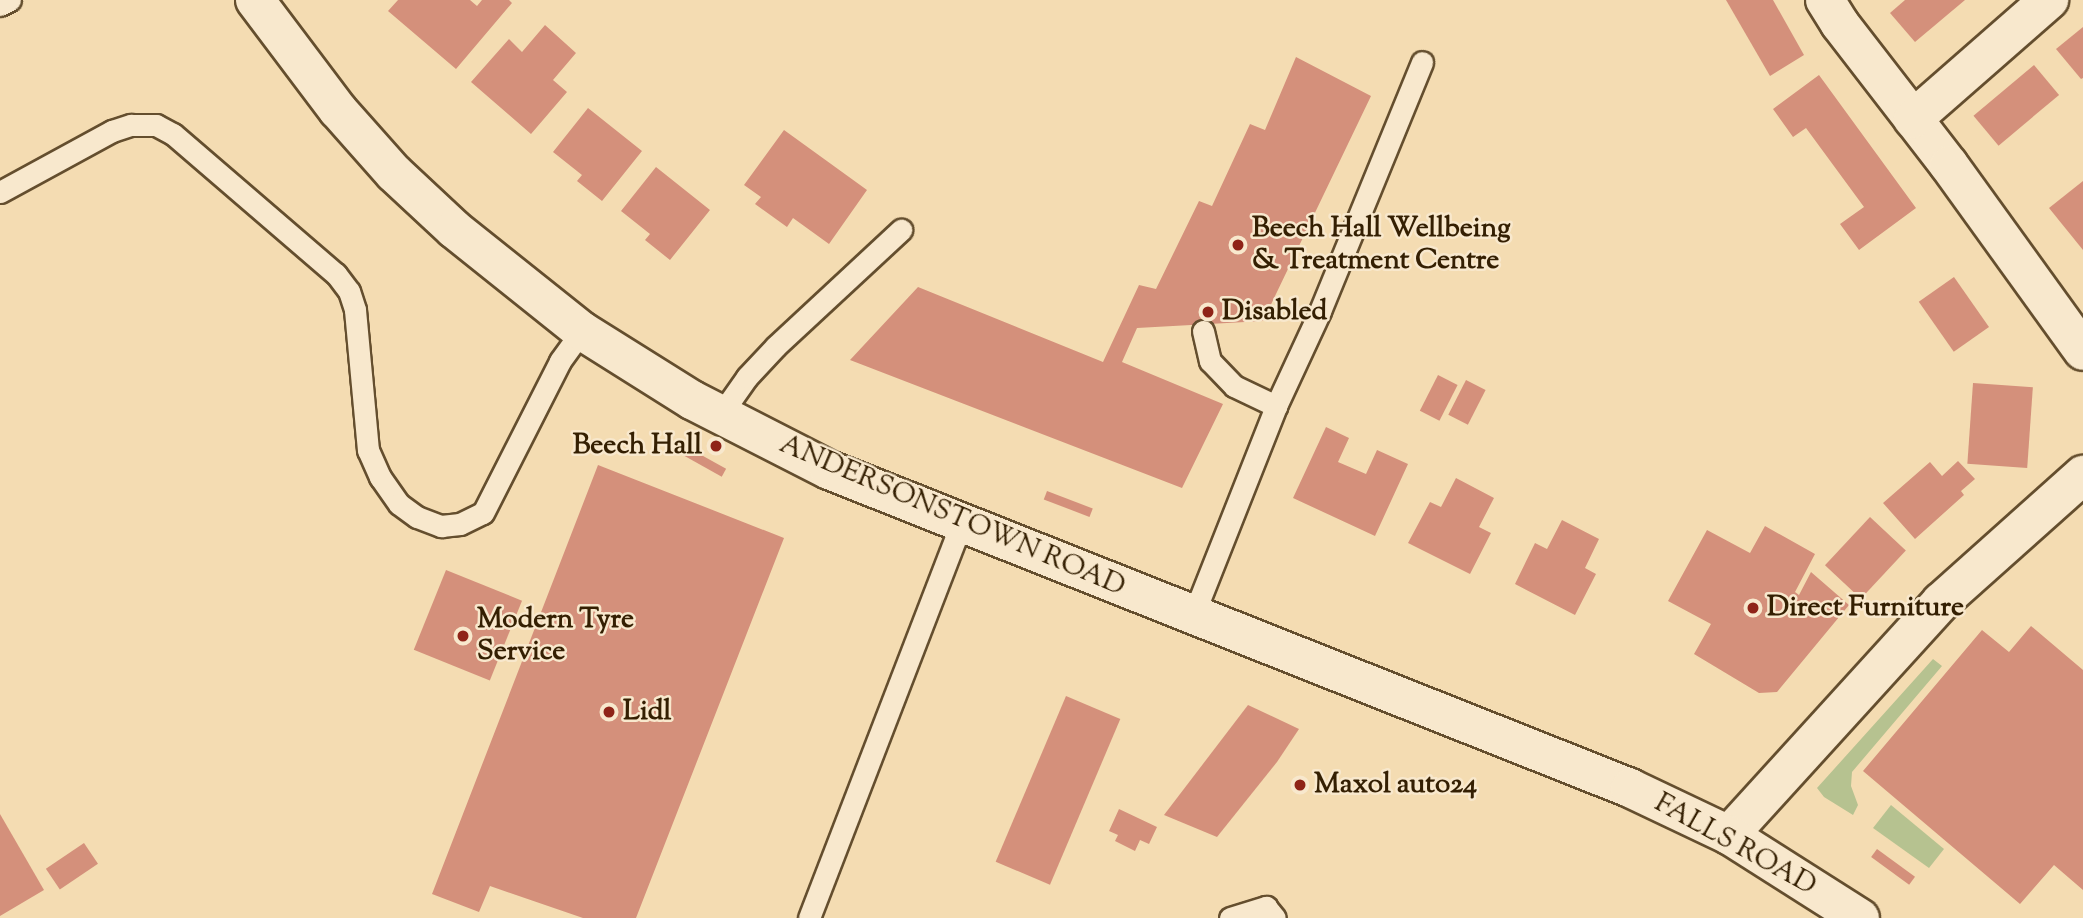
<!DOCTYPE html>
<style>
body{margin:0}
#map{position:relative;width:2083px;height:918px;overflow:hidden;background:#f4dcb2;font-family:"Sorts Mill Goudy",serif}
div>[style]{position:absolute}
.green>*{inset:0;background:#b6c290}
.building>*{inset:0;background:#d4907b;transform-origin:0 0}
.roads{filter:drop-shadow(2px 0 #644e2e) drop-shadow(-2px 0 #644e2e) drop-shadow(0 2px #644e2e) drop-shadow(0 -2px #644e2e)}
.service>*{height:21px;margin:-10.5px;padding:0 10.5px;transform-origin:10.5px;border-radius:10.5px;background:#f8e8cd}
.minor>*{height:38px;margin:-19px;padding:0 19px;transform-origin:19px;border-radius:19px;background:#f8e8cd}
.secondary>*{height:38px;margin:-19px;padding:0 19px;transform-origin:19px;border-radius:19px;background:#f8e8cd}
.dots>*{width:19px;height:19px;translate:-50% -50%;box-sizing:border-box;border:4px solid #f8e8cd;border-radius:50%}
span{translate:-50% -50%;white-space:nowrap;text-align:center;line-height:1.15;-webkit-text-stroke:5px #f8e8cd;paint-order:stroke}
.poi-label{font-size:28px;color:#341f02;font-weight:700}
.left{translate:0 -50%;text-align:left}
.right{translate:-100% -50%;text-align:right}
.street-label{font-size:28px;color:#341f02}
</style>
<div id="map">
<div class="green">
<div style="clip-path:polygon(1933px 659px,1942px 666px,1852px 772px,1851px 786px,1858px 805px,1853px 815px,1824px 797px,1817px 788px)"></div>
<div style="clip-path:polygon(1891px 805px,1944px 849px,1929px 868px,1873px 828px)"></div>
</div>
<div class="building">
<div style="clip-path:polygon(398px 0,470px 0,477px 6px,482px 0,509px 0,512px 3px,456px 69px,388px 11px)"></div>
<div style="clip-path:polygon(1726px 0,1773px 0,1804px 55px,1770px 76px)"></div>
<div style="clip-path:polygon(1905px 0,1965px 0,1915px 42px,1890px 13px)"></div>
<div style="clip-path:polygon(545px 25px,576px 53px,553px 80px,567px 92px,531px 134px,471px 82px,509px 39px,522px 52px)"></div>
<div style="clip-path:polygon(2083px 27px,2083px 78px,2081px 79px,2056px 49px)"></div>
<div style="clip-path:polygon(1296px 57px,1371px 96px,1263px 321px,1137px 328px,1122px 362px,1223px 404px,1182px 488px,850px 360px,918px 287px,1103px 362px,1139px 285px,1156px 289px,1199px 201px,1212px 206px,1250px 124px,1265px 130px)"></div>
<div style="left:2034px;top:65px;width:39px;height:79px;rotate:50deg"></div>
<div style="clip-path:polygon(1819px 75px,1916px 208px,1859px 250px,1840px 224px,1864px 207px,1806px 128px,1793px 137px,1773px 109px)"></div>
<div style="clip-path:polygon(588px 108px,642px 151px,602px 201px,577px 181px,582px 175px,553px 152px)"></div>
<div style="clip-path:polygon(784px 130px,867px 190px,829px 244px,793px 218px,787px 227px,755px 204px,761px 197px,744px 185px)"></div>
<div style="clip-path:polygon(656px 167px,710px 210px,670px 260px,645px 240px,650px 234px,621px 211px)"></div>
<div style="clip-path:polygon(2083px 181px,2083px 250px,2049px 208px)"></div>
<div style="left:1954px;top:277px;width:61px;height:43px;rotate:55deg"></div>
<div style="left:1438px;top:375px;width:22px;height:40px;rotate:27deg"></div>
<div style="left:1466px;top:380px;width:22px;height:39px;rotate:27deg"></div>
<div style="left:1973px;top:383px;width:60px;height:81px;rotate:4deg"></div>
<div style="clip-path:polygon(1326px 427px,1349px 438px,1338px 462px,1366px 474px,1377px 450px,1408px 464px,1375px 536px,1293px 498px)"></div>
<div style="left:685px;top:446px;width:47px;height:9px;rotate:29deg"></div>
<div style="clip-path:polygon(1958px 461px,1975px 479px,1961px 491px,1964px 495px,1915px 539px,1883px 503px,1930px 462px,1942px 476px)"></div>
<div style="clip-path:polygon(598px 465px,784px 538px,636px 918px,583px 918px,490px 886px,479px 912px,432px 894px)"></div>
<div style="clip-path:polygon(1456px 478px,1494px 498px,1479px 527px,1491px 533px,1470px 574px,1408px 543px,1430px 502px,1441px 507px)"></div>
<div style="left:1047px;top:491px;width:49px;height:9px;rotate:21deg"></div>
<div style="left:1870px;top:517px;width:49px;height:66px;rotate:43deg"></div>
<div style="clip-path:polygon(1562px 520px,1599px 539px,1585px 568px,1596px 574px,1575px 615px,1515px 584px,1535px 543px,1547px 549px)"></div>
<div style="clip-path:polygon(1765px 526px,1815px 554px,1795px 592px,1799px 595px,1811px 572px,1849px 605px,1777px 692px,1759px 693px,1694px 654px,1711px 624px,1668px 601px,1707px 530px,1750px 553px)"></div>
<div style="left:446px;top:570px;width:82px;height:86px;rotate:22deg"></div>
<div style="clip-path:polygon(2031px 626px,2083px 670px,2083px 890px,2054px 865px,2020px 904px,1863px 771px,1982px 630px,2009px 652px)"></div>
<div style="left:1066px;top:696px;width:59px;height:180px;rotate:23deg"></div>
<div style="clip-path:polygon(1248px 705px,1299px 729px,1277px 762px,1217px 837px,1164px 815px)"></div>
<div style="clip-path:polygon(1119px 809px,1157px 827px,1149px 844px,1140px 840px,1135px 851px,1115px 841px,1118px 835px,1109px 831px)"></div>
<div style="clip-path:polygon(0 814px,44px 890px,0 916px)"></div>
<div style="left:84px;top:843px;width:25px;height:46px;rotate:56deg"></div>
<div style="left:1877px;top:849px;width:47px;height:10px;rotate:36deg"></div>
</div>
<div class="roads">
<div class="service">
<div style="left:0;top:5px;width:11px;rotate:-27deg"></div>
<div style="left:0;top:192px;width:128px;rotate:-28.6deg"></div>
<div style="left:112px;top:131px;width:20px;rotate:-18deg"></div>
<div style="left:131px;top:125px;width:25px"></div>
<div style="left:156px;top:125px;width:19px;rotate:28deg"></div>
<div style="left:173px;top:134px;width:215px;rotate:40.7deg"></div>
<div style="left:336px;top:274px;width:21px;rotate:53deg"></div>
<div style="left:349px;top:291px;width:20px;rotate:72deg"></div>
<div style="left:355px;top:310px;width:141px;rotate:84.7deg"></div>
<div style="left:368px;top:450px;width:30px;rotate:66deg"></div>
<div style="left:380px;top:477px;width:33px;rotate:55deg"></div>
<div style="left:399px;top:504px;width:22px;rotate:36deg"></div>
<div style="left:417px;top:517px;width:26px;rotate:21deg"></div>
<div style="left:441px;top:526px;width:19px;rotate:-6deg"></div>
<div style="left:460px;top:524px;width:25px;rotate:-26deg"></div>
<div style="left:483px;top:513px;width:170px;rotate:-63.1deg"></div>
<div style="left:560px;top:361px;width:37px;rotate:-54deg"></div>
<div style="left:1203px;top:331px;width:31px;rotate:77deg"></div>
<div style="left:1210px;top:361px;width:35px;rotate:46deg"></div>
<div style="left:1234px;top:386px;width:47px;rotate:25.5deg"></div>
<div style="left:721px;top:414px;width:45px;rotate:-54.9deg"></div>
<div style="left:747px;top:377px;width:42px;rotate:-46.9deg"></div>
<div style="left:776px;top:346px;width:171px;rotate:-42.9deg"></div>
<div style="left:1193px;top:616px;width:226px;rotate:-68.4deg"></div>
<div style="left:1276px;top:406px;width:105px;rotate:-65.1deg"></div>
<div style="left:1320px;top:311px;width:269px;rotate:-67.7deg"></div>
<div style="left:809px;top:918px;width:422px;rotate:-68.9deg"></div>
<div style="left:1230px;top:918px;width:38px;rotate:-17deg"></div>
<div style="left:1266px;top:907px;width:14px;rotate:51deg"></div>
</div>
<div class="minor">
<div style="left:1825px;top:0;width:28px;rotate:58deg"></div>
<div style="left:1840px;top:24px;width:178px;rotate:52.3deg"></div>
<div style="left:1949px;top:165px;width:229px;rotate:54.2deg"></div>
<div style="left:1913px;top:119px;width:181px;rotate:-41.2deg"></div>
<div style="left:1729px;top:835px;width:315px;rotate:-47.7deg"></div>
<div style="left:1941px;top:602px;width:191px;rotate:-41.8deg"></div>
</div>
<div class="secondary">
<div style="left:255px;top:0;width:138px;rotate:53deg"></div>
<div style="left:338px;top:110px;width:84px;rotate:48.4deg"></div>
<div style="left:394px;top:173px;width:82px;rotate:43deg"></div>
<div style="left:454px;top:229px;width:164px;rotate:38.6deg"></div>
<div style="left:582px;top:331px;width:130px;rotate:32.1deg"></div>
<div style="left:692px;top:400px;width:154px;rotate:27.1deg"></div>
<div style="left:829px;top:470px;width:862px;rotate:21.65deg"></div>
<div style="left:1630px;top:788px;width:110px;rotate:25.4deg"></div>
<div style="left:1729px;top:835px;width:155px;rotate:32.4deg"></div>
</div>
</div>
<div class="dots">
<div style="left:1238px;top:245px;background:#8f2418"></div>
<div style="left:1208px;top:312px;background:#8f2418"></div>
<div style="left:716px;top:446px;background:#8f2418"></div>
<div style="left:1753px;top:608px;background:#8f2418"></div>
<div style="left:463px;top:636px;background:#8f2418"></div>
<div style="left:609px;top:712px;background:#8f2418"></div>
<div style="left:1300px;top:785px;background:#8f2418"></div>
</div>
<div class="poi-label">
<span class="left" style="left:1252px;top:245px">Beech Hall Wellbeing<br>&amp; Treatment Centre</span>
<span class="left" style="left:1222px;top:312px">Disabled</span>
<span class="right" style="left:702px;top:446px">Beech Hall</span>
<span class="left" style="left:1767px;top:608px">Direct Furniture</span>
<span class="left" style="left:477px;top:636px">Modern Tyre<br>Service</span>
<span class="left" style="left:623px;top:712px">Lidl</span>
<span class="left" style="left:1314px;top:785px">Maxol auto24</span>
</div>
<div class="street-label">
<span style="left:952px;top:516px;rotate:23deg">ANDERSONSTOWN ROAD</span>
<span style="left:1735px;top:845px;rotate:29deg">FALLS ROAD</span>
</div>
</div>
